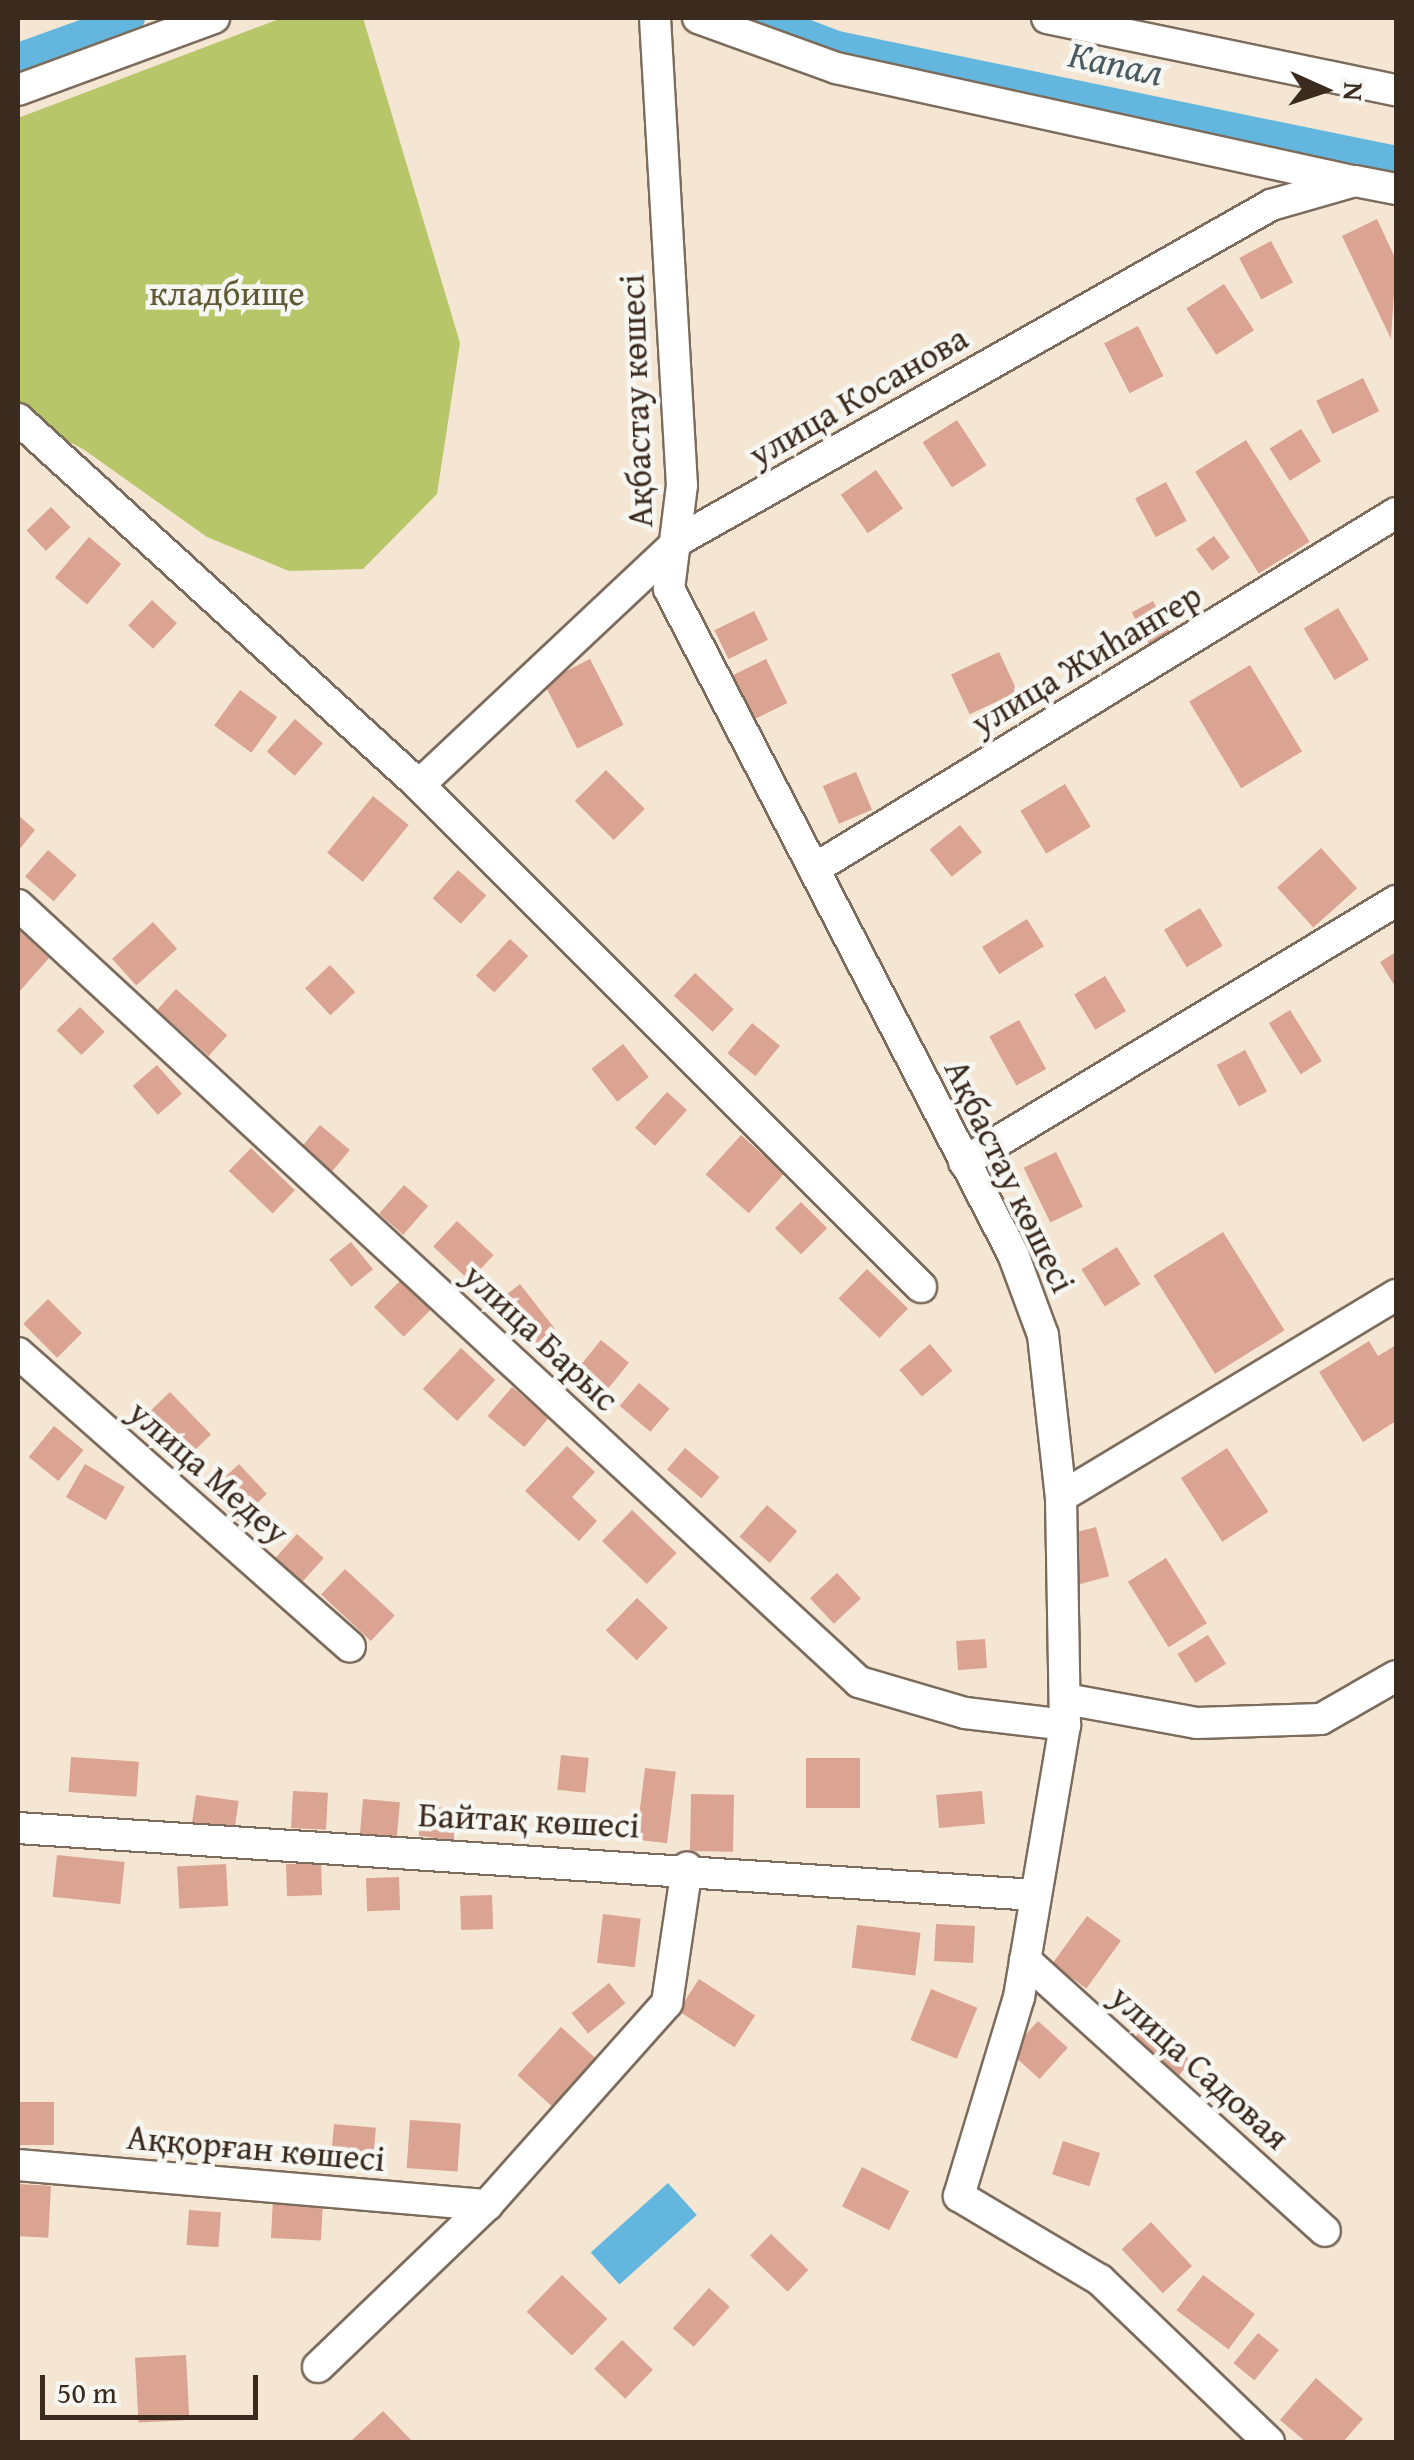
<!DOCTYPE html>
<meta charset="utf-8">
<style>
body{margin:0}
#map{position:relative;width:1414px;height:2460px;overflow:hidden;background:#f4e6d2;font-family:"Gentium Book Plus",serif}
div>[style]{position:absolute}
.green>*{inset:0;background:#b7c668}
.water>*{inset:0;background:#63b7df;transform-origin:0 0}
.canal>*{height:30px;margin:-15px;padding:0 15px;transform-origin:15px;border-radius:15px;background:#63b7df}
.building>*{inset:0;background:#dba391;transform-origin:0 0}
.roads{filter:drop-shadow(2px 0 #7c6c5d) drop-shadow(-2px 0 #7c6c5d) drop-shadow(0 2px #7c6c5d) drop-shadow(0 -2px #7c6c5d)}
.minor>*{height:30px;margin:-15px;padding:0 15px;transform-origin:15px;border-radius:15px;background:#fff}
span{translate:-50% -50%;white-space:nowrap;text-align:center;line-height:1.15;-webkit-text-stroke:9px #f6f6f2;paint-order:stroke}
.park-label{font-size:35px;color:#605934}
.street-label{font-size:35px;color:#3b2a1e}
.water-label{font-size:38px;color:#495b62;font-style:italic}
.frame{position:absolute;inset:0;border:20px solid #3b2a1e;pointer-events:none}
.north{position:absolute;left:1274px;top:40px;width:100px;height:100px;-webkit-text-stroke:8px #f6f6f2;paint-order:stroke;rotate:93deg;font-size:28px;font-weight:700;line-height:40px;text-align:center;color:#3b2a1e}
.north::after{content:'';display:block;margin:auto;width:35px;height:45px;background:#3b2a1e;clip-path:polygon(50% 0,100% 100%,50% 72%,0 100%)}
.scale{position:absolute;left:40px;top:2375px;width:218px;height:45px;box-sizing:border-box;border:5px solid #3b2a1e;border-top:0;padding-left:12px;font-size:30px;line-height:35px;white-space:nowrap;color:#3b2a1e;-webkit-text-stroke:8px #f6f6f2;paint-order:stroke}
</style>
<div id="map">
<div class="green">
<div style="clip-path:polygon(282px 18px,363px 18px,460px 343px,437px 494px,363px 569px,289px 571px,207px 537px,83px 449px,18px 415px,18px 118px)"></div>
</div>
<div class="water">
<div style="left:668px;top:2183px;width:43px;height:104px;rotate:48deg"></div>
</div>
<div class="canal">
<div style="left:764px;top:18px;width:78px;rotate:21deg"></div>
<div style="left:837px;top:46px;width:571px;rotate:11.62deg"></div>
<div style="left:18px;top:58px;width:119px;rotate:-19.7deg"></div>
</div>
<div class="building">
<div style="clip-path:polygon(1377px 219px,1396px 260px,1391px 339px,1342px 236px)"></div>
<div style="left:1271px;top:241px;width:47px;height:36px;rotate:62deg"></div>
<div style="left:1224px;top:284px;width:55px;height:45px;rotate:57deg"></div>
<div style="left:1138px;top:326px;width:56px;height:38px;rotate:63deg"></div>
<div style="left:1363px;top:378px;width:37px;height:52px;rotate:64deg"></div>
<div style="left:957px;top:420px;width:54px;height:41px;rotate:57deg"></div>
<div style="left:1301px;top:429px;width:38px;height:37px;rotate:58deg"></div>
<div style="left:1246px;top:440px;width:120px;height:60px;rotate:58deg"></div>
<div style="left:876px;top:470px;width:47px;height:43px;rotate:55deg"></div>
<div style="left:1166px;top:482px;width:44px;height:35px;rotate:62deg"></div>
<div style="left:51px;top:507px;width:28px;height:34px;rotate:46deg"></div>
<div style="left:1214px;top:536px;width:27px;height:22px;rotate:54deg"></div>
<div style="left:89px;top:537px;width:42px;height:53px;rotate:40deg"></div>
<div style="left:152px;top:600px;width:34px;height:35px;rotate:43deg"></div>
<div style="left:1153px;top:601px;width:40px;height:24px;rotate:62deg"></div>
<div style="left:1338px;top:608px;width:60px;height:40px;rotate:59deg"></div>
<div style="left:754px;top:611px;width:32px;height:44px;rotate:64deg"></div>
<div style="left:999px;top:652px;width:44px;height:53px;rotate:65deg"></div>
<div style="left:590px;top:659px;width:74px;height:52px;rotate:63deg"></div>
<div style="left:766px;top:659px;width:49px;height:41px;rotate:64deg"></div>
<div style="left:1250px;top:665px;width:101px;height:71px;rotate:59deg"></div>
<div style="left:240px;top:690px;width:46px;height:44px;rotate:36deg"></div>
<div style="left:295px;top:719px;width:37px;height:43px;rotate:41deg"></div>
<div style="left:606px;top:770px;width:55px;height:44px;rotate:45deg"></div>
<div style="left:856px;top:772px;width:41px;height:36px;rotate:67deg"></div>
<div style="left:1065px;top:784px;width:50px;height:52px;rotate:59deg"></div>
<div style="left:373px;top:796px;width:46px;height:73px;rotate:39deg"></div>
<div style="clip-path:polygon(18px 815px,35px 830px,18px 851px)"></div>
<div style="left:960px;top:825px;width:35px;height:39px;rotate:51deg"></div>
<div style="left:1321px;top:848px;width:54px;height:59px;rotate:48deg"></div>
<div style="left:48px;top:850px;width:38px;height:35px;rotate:41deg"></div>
<div style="left:458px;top:870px;width:38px;height:38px;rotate:42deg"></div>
<div style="left:1200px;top:908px;width:44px;height:42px;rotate:59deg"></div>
<div style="left:1027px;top:919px;width:32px;height:53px;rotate:58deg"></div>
<div style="left:153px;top:922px;width:36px;height:55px;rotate:48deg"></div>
<div style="clip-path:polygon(18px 929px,49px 958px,18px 993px)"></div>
<div style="left:510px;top:939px;width:25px;height:50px;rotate:43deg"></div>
<div style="clip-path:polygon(1396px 952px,1396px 988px,1380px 962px)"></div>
<div style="left:330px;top:965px;width:37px;height:34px;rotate:47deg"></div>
<div style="left:695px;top:973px;width:53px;height:31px;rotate:43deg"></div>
<div style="left:1105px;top:976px;width:41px;height:36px;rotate:59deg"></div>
<div style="left:176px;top:989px;width:69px;height:28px;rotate:42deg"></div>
<div style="left:80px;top:1007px;width:35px;height:33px;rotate:45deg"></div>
<div style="left:1290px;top:1010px;width:60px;height:25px;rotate:58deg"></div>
<div style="left:1019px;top:1020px;width:56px;height:34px;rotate:61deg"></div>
<div style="left:752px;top:1023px;width:36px;height:39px;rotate:39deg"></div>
<div style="left:623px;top:1044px;width:42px;height:40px;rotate:52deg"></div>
<div style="left:1245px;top:1050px;width:47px;height:32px;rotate:62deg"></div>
<div style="left:157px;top:1065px;width:38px;height:32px;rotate:49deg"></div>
<div style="left:667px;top:1092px;width:27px;height:48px;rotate:42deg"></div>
<div style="left:320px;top:1125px;width:39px;height:28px;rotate:40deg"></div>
<div style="left:741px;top:1135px;width:58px;height:53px;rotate:42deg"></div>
<div style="left:251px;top:1148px;width:61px;height:32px;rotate:44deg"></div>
<div style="left:1056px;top:1152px;width:61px;height:36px;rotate:64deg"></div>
<div style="left:404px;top:1185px;width:32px;height:38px;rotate:41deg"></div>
<div style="left:801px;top:1202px;width:37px;height:37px;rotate:45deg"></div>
<div style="left:457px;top:1221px;width:50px;height:35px;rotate:43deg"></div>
<div style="left:1223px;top:1232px;width:116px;height:82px;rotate:58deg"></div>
<div style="left:351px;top:1242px;width:35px;height:28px;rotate:51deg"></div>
<div style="left:1117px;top:1247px;width:44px;height:42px;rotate:58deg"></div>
<div style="left:867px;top:1269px;width:57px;height:41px;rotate:44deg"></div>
<div style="left:403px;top:1278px;width:42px;height:41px;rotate:45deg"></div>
<div style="left:520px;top:1284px;width:57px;height:29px;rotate:52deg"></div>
<div style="left:48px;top:1299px;width:48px;height:35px;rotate:45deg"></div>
<div style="left:601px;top:1340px;width:36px;height:45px;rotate:39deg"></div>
<div style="clip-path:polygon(1369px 1341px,1378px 1356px,1396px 1345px,1396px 1421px,1363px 1442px,1319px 1372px)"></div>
<div style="left:930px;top:1344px;width:35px;height:40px;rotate:50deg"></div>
<div style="left:461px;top:1348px;width:47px;height:56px;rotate:43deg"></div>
<div style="left:639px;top:1383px;width:40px;height:30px;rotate:40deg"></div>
<div style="left:512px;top:1387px;width:48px;height:38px;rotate:40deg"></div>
<div style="left:170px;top:1392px;width:59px;height:43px;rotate:46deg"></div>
<div style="left:54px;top:1426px;width:38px;height:40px;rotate:39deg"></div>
<div style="clip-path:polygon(567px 1446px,595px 1472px,572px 1497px,597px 1521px,579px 1541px,525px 1491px)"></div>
<div style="left:685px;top:1448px;width:45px;height:28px;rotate:40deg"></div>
<div style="left:1227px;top:1448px;width:76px;height:55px;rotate:57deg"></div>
<div style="left:85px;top:1464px;width:46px;height:38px;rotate:30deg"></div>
<div style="left:239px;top:1464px;width:41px;height:40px;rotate:47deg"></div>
<div style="left:767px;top:1505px;width:40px;height:42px;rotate:41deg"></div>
<div style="left:632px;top:1510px;width:62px;height:43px;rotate:44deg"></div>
<div style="left:1096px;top:1527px;width:51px;height:31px;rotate:75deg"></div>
<div style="left:297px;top:1534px;width:36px;height:38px;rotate:42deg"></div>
<div style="left:1166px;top:1558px;width:77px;height:45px;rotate:58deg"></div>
<div style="left:345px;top:1569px;width:68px;height:35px;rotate:43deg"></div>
<div style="left:837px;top:1573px;width:35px;height:37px;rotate:47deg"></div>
<div style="left:637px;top:1598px;width:43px;height:45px;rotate:44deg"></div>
<div style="left:1208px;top:1635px;width:34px;height:36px;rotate:58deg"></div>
<div style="left:985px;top:1639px;width:29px;height:29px;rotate:86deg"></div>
<div style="left:561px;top:1755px;width:28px;height:35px;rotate:6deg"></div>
<div style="left:71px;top:1757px;width:68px;height:35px;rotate:4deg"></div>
<div style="left:806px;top:1758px;width:54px;height:50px"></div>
<div style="left:645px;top:1768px;width:31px;height:72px;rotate:7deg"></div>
<div style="left:293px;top:1791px;width:35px;height:37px;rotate:3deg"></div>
<div style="left:982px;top:1791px;width:33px;height:46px;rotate:85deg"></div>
<div style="left:691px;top:1794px;width:43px;height:57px;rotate:1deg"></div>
<div style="left:196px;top:1795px;width:43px;height:29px;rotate:8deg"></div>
<div style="left:363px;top:1799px;width:37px;height:38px;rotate:5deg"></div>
<div style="left:423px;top:1805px;width:36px;height:31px;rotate:8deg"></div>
<div style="left:57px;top:1855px;width:68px;height:42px;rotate:6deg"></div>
<div style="left:321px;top:1863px;width:32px;height:35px;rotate:88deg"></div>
<div style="left:226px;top:1864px;width:42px;height:49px;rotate:87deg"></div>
<div style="left:399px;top:1877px;width:33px;height:33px;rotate:88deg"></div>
<div style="left:492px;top:1895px;width:34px;height:32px;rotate:88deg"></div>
<div style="left:603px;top:1914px;width:38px;height:49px;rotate:7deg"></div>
<div style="left:1087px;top:1916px;width:42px;height:59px;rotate:36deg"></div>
<div style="left:936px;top:1924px;width:39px;height:37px;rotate:3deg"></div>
<div style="left:857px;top:1925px;width:64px;height:43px;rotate:7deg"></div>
<div style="left:699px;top:1979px;width:67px;height:38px;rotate:33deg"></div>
<div style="left:609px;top:1983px;width:26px;height:48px;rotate:51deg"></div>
<div style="left:931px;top:1989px;width:50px;height:55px;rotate:22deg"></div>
<div style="left:1038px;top:2021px;width:40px;height:42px;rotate:42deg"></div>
<div style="left:1146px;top:2024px;width:58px;height:30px;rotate:39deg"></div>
<div style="left:561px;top:2027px;width:54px;height:65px;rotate:42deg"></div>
<div style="left:18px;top:2102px;width:36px;height:43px"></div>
<div style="left:410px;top:2120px;width:51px;height:48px;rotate:4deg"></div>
<div style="left:334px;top:2124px;width:42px;height:38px;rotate:5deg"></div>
<div style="left:1063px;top:2141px;width:39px;height:35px;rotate:18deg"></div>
<div style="left:862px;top:2167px;width:53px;height:44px;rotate:27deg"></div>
<div style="left:18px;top:2184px;width:33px;height:52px;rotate:3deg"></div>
<div style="left:273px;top:2199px;width:50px;height:39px;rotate:3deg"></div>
<div style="left:189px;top:2210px;width:32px;height:35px;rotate:4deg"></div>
<div style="left:1151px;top:2222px;width:60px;height:40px;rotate:47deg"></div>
<div style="left:771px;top:2234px;width:52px;height:30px;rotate:44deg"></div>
<div style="left:562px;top:2275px;width:63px;height:51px;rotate:44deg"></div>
<div style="left:1203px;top:2275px;width:65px;height:44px;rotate:37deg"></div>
<div style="left:709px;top:2288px;width:28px;height:54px;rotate:42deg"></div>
<div style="left:1258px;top:2333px;width:27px;height:39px;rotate:39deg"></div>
<div style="left:622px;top:2340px;width:43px;height:40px;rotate:44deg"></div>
<div style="left:186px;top:2355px;width:65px;height:51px;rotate:87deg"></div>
<div style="clip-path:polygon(1316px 2378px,1363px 2419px,1343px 2442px,1306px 2442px,1280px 2420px)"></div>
<div style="clip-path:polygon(383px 2411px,413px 2442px,350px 2442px)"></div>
</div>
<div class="roads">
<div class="minor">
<div style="left:655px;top:18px;width:468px;rotate:86.7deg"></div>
<div style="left:682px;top:485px;width:105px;rotate:97.1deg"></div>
<div style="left:669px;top:589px;width:749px;rotate:62.65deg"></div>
<div style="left:1013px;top:1254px;width:86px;rotate:69.7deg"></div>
<div style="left:1043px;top:1335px;width:163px;rotate:83.7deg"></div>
<div style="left:1061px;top:1497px;width:228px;rotate:89deg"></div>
<div style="left:1065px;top:1725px;width:276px;rotate:99.6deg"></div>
<div style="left:1019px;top:1997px;width:208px;rotate:106.8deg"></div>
<div style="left:959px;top:2196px;width:164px;rotate:30.8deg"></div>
<div style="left:1100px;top:2280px;width:234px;rotate:43.8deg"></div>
<div style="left:698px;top:18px;width:147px;rotate:19.9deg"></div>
<div style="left:836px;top:68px;width:528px;rotate:12.35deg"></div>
<div style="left:1047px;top:18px;width:356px;rotate:11.7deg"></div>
<div style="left:18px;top:90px;width:209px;rotate:-20.2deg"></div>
<div style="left:18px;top:419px;width:543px;rotate:42.39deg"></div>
<div style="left:419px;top:785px;width:710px;rotate:45deg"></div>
<div style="left:419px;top:785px;width:359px;rotate:-43.2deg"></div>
<div style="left:681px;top:539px;width:678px;rotate:-29.51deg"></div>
<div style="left:1271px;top:205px;width:87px;rotate:-15.9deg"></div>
<div style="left:1355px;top:181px;width:42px;rotate:11deg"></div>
<div style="left:814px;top:869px;width:682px;rotate:-31.45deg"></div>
<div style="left:18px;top:905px;width:1145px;rotate:42.73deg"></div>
<div style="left:859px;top:1682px;width:110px;rotate:16.3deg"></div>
<div style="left:965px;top:1713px;width:101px;rotate:6.8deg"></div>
<div style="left:964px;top:1162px;width:505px;rotate:-31.14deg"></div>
<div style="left:18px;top:1353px;width:443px;rotate:41.5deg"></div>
<div style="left:1061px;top:1497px;width:391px;rotate:-31.1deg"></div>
<div style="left:1066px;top:1699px;width:133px;rotate:10.4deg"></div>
<div style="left:1197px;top:1723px;width:124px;rotate:-1.8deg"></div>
<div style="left:1321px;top:1719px;width:86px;rotate:-29.8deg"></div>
<div style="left:18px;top:1828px;width:1019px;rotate:3.77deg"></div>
<div style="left:1025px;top:1960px;width:404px;rotate:42.1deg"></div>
<div style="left:18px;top:2165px;width:471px;rotate:4.9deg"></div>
<div style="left:318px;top:2367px;width:234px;rotate:-43.8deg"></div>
<div style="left:487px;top:2205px;width:271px;rotate:-48.3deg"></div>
<div style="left:667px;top:2003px;width:137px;rotate:-81.6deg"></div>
</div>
</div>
<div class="park-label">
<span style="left:227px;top:293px">кладбище</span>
</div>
<div class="street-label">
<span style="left:858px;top:396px;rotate:-30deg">улица Косанова</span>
<span style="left:636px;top:401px;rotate:-92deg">Ақбастау көшесі</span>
<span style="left:1086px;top:659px;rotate:-31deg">улица Жиhангер</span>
<span style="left:1010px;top:1176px;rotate:64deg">Ақбастау көшесі</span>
<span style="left:541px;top:1337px;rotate:43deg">улица Барыс</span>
<span style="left:209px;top:1472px;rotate:41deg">улица Медеу</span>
<span style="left:529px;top:1820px;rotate:3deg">Байтақ көшесі</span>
<span style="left:1200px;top:2067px;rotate:42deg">улица Садовая</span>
<span style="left:256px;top:2148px;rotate:5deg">Аққорған көшесі</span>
</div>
<div class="water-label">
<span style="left:1116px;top:63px;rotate:12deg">Капал</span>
</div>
<div class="frame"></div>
<div class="north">N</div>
<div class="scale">50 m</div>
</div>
